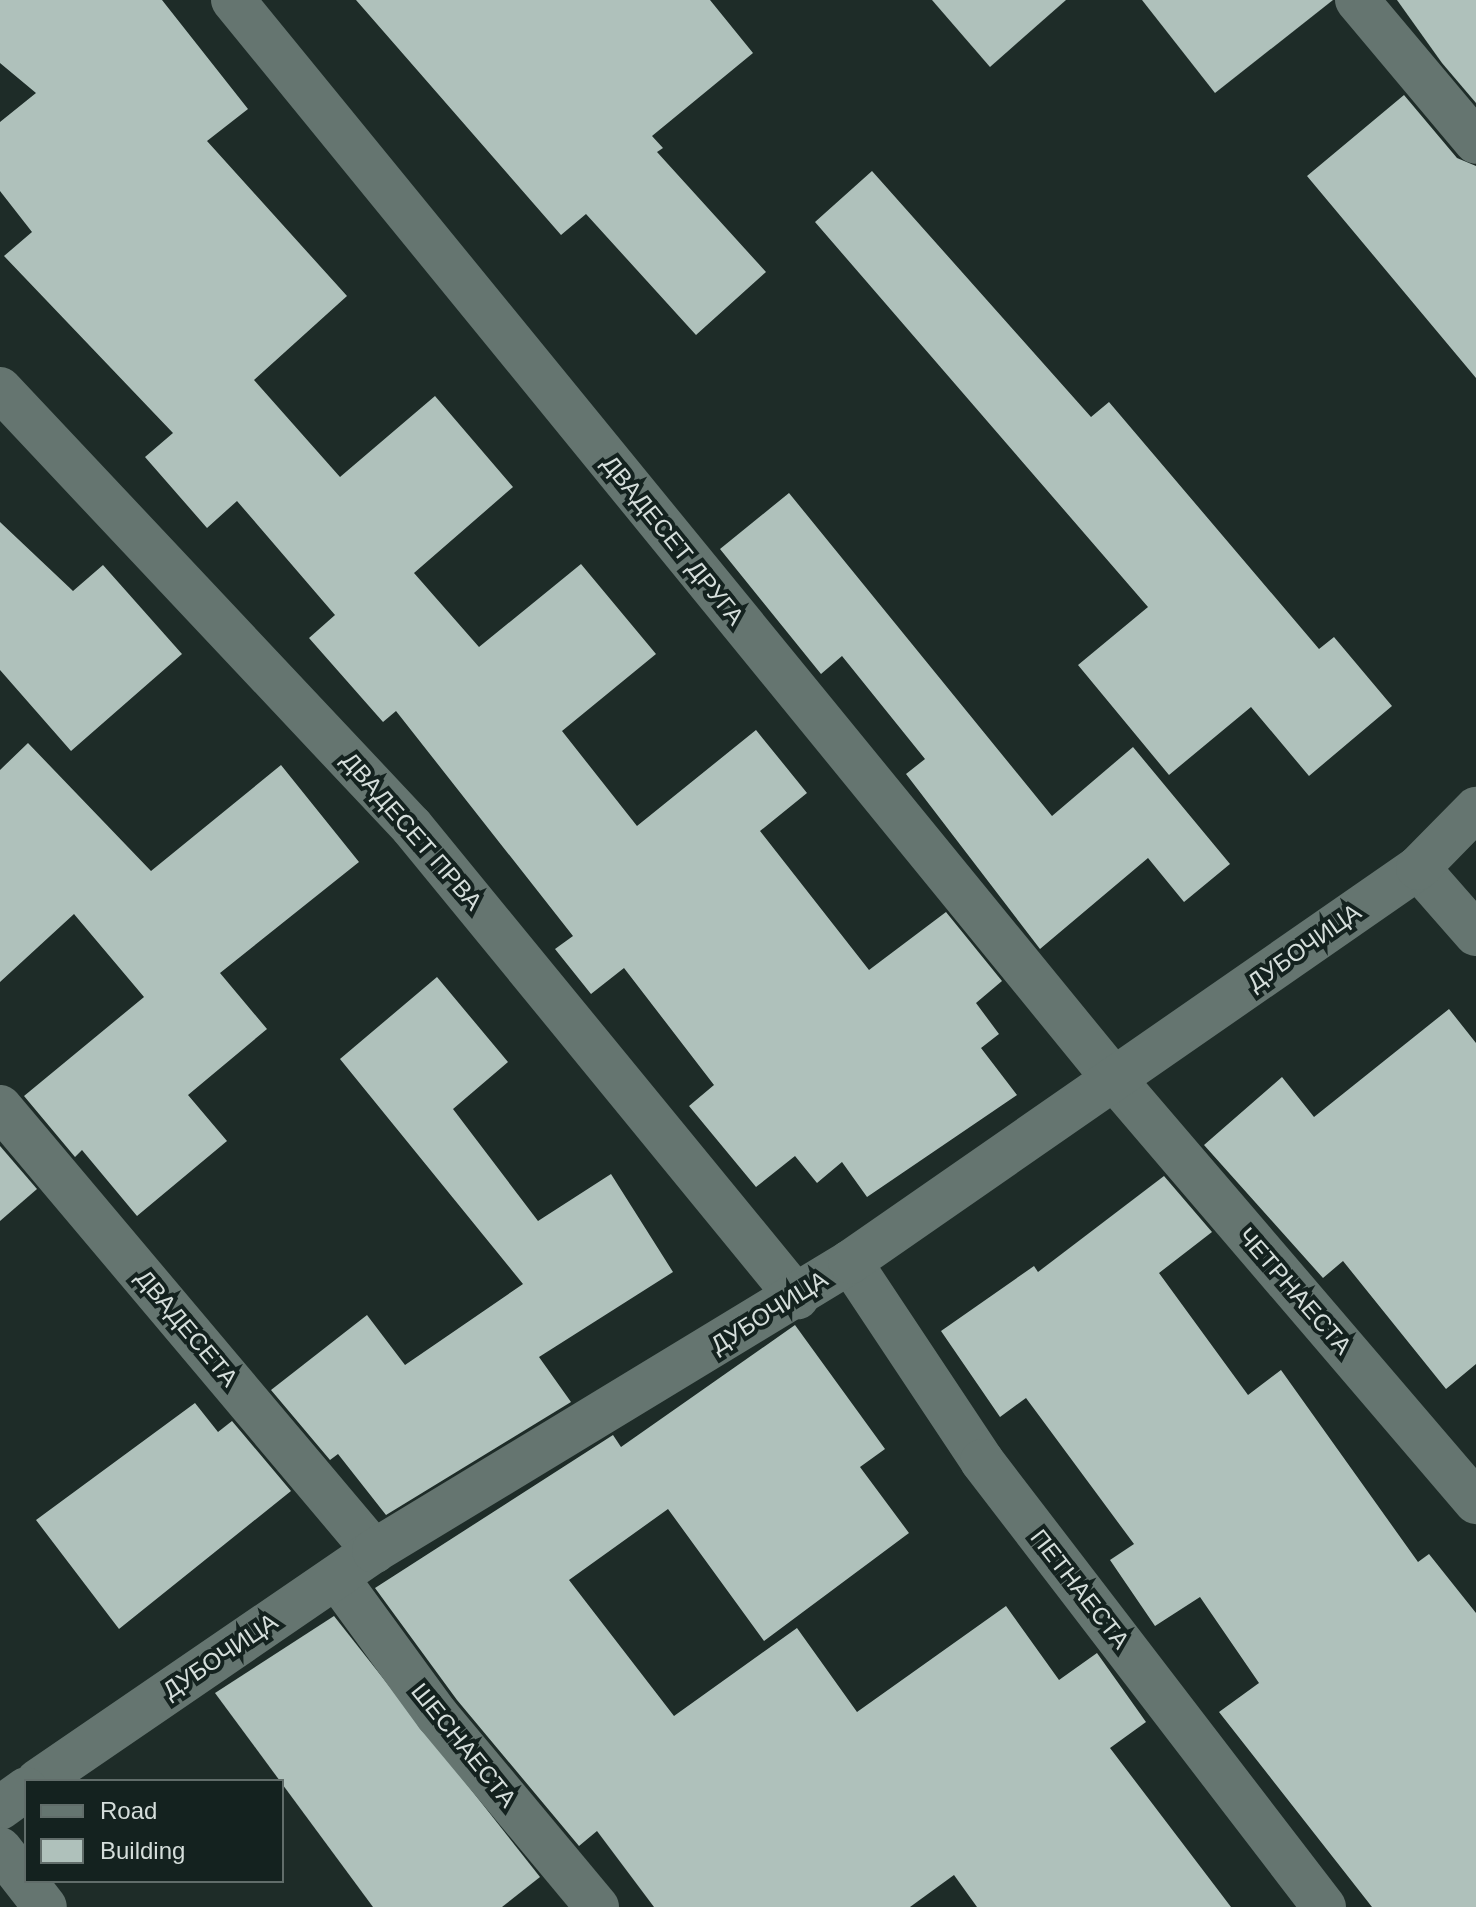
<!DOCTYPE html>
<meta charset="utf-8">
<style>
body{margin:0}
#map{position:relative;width:1476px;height:1907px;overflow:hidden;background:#1e2c28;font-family:Helvetica,sans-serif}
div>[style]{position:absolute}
.building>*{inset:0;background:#afc1bb}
.street>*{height:44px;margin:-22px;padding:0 22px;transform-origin:22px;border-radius:22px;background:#657570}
span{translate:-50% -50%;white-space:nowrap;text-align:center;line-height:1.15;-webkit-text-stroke:8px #14221f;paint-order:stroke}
.street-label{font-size:24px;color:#d5dedb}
.legend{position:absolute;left:24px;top:1779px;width:260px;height:104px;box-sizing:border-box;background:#14221f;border:2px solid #616d6a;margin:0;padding:10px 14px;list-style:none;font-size:24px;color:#d5dedb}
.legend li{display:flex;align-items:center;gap:16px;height:40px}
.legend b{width:40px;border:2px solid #616d6a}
</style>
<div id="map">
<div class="building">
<div style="clip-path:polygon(0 0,162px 0,248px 109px,207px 141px,347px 296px,254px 380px,340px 477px,435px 396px,513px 487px,414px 573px,479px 647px,581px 564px,656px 654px,562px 731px,637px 826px,756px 730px,807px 793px,760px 831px,869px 970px,946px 912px,1002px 981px,976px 1003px,999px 1034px,981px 1048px,1017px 1095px,867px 1197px,842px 1162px,817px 1183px,795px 1156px,756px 1187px,689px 1106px,714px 1085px,624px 968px,591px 994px,555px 949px,573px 936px,396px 711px,383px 722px,309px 638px,335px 615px,237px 501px,207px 528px,145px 457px,173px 433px,4px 256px,32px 232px,0 191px,0 122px,36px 93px,0 63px)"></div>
<div style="clip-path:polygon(356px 0,710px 0,753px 53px,652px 136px,663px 148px,657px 152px,766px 272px,696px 335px,586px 214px,561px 235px)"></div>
<div style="clip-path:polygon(932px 0,1066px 0,990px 67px)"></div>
<div style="clip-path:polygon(1142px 0,1333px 0,1215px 93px)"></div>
<div style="clip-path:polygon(1397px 0,1476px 0,1476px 103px,1442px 63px)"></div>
<div style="clip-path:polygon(1404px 95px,1457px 158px,1476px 166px,1476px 378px,1307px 176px)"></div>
<div style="clip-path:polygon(872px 171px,1091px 417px,1109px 402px,1319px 649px,1334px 637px,1392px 706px,1309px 776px,1251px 707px,1169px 775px,1078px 665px,1148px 607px,815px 222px)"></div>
<div style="clip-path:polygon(789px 493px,1052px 816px,1133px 747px,1230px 864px,1184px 902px,1148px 858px,1040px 949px,906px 774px,925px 759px,842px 656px,821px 674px,720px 549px)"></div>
<div style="clip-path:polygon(0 522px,73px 591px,103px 565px,182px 654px,71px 751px,0 670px)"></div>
<div style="clip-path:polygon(28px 743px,151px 871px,281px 765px,359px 862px,220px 973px,267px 1029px,188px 1095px,227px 1141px,137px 1216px,82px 1150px,75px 1157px,24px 1096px,144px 997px,74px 914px,0 982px,0 770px)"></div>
<div style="clip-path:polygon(437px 977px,508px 1062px,453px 1109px,538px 1221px,611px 1174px,673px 1272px,539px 1357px,571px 1402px,386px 1515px,338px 1454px,330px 1460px,271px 1390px,367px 1315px,405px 1365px,523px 1284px,340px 1059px)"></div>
<div style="clip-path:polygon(1449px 1009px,1476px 1043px,1476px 1364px,1446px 1389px,1343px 1261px,1323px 1278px,1204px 1145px,1282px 1077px,1314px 1117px)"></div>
<div style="clip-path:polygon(0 1146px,37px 1189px,0 1221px)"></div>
<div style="clip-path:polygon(1164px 1176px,1212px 1232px,1159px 1273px,1248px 1395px,1281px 1370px,1418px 1562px,1429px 1554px,1476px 1613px,1476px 1907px,1372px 1907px,1219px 1712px,1259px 1683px,1200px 1597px,1155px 1626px,1110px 1560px,1134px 1544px,1026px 1398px,1000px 1417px,941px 1331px,1034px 1266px,1038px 1272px)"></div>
<div style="clip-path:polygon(795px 1325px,885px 1449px,860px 1467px,909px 1533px,764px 1641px,668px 1509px,569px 1580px,674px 1716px,797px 1628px,857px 1712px,1006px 1606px,1059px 1680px,1097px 1653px,1146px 1722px,1110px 1748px,1231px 1907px,977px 1907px,954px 1875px,910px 1907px,654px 1907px,597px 1831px,579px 1846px,457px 1700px,375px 1588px,613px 1435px,621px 1447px)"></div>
<div style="clip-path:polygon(195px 1403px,218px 1432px,232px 1421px,291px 1491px,119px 1629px,36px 1520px)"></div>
<div style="clip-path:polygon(334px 1616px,540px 1877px,502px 1907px,373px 1907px,215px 1693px)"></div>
</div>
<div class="street">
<div style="left:233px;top:0;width:1393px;rotate:50.77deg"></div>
<div style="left:1114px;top:1079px;width:557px;rotate:49.44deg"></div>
<div style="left:1357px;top:0;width:185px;rotate:50deg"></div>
<div style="left:0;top:389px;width:601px;rotate:46.75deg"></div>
<div style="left:412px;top:827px;width:608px;rotate:50.68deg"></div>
<div style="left:1418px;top:868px;width:88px;rotate:48.7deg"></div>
<div style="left:0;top:1107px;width:581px;rotate:49.89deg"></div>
<div style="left:850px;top:1262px;width:239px;rotate:56.4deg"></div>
<div style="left:982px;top:1461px;width:562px;rotate:52.52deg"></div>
<div style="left:337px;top:1578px;width:170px;rotate:53.9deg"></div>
<div style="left:437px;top:1715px;width:250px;rotate:50.2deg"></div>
<div style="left:38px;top:1781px;width:407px;rotate:-34.4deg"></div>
<div style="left:374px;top:1551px;width:557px;rotate:-31.26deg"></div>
<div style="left:850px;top:1262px;width:691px;rotate:-34.75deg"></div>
<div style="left:1418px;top:868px;width:83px;rotate:-45.5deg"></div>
<div style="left:0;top:1808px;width:32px;rotate:-36deg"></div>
<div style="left:0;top:1849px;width:73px;rotate:52.2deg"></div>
</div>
<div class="street-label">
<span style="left:673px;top:540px;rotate:51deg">ДВАДЕСЕТ ДРУГА</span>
<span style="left:412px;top:831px;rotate:49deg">ДВАДЕСЕТ ПРВА</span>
<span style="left:1304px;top:947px;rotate:-35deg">ДУБОЧИЦА</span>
<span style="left:1295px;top:1291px;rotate:49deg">ЧЕТРНАЕСТА</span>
<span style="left:769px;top:1312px;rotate:-32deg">ДУБОЧИЦА</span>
<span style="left:187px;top:1328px;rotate:50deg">ДВАДЕСЕТА</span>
<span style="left:1080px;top:1589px;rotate:52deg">ПЕТНАЕСТА</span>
<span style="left:220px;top:1656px;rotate:-34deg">ДУБОЧИЦА</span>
<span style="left:464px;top:1745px;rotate:51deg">ШЕСНАЕСТА</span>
</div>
<ul class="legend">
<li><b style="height:10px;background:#657570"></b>Road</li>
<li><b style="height:22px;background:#afc1bb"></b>Building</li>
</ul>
</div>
